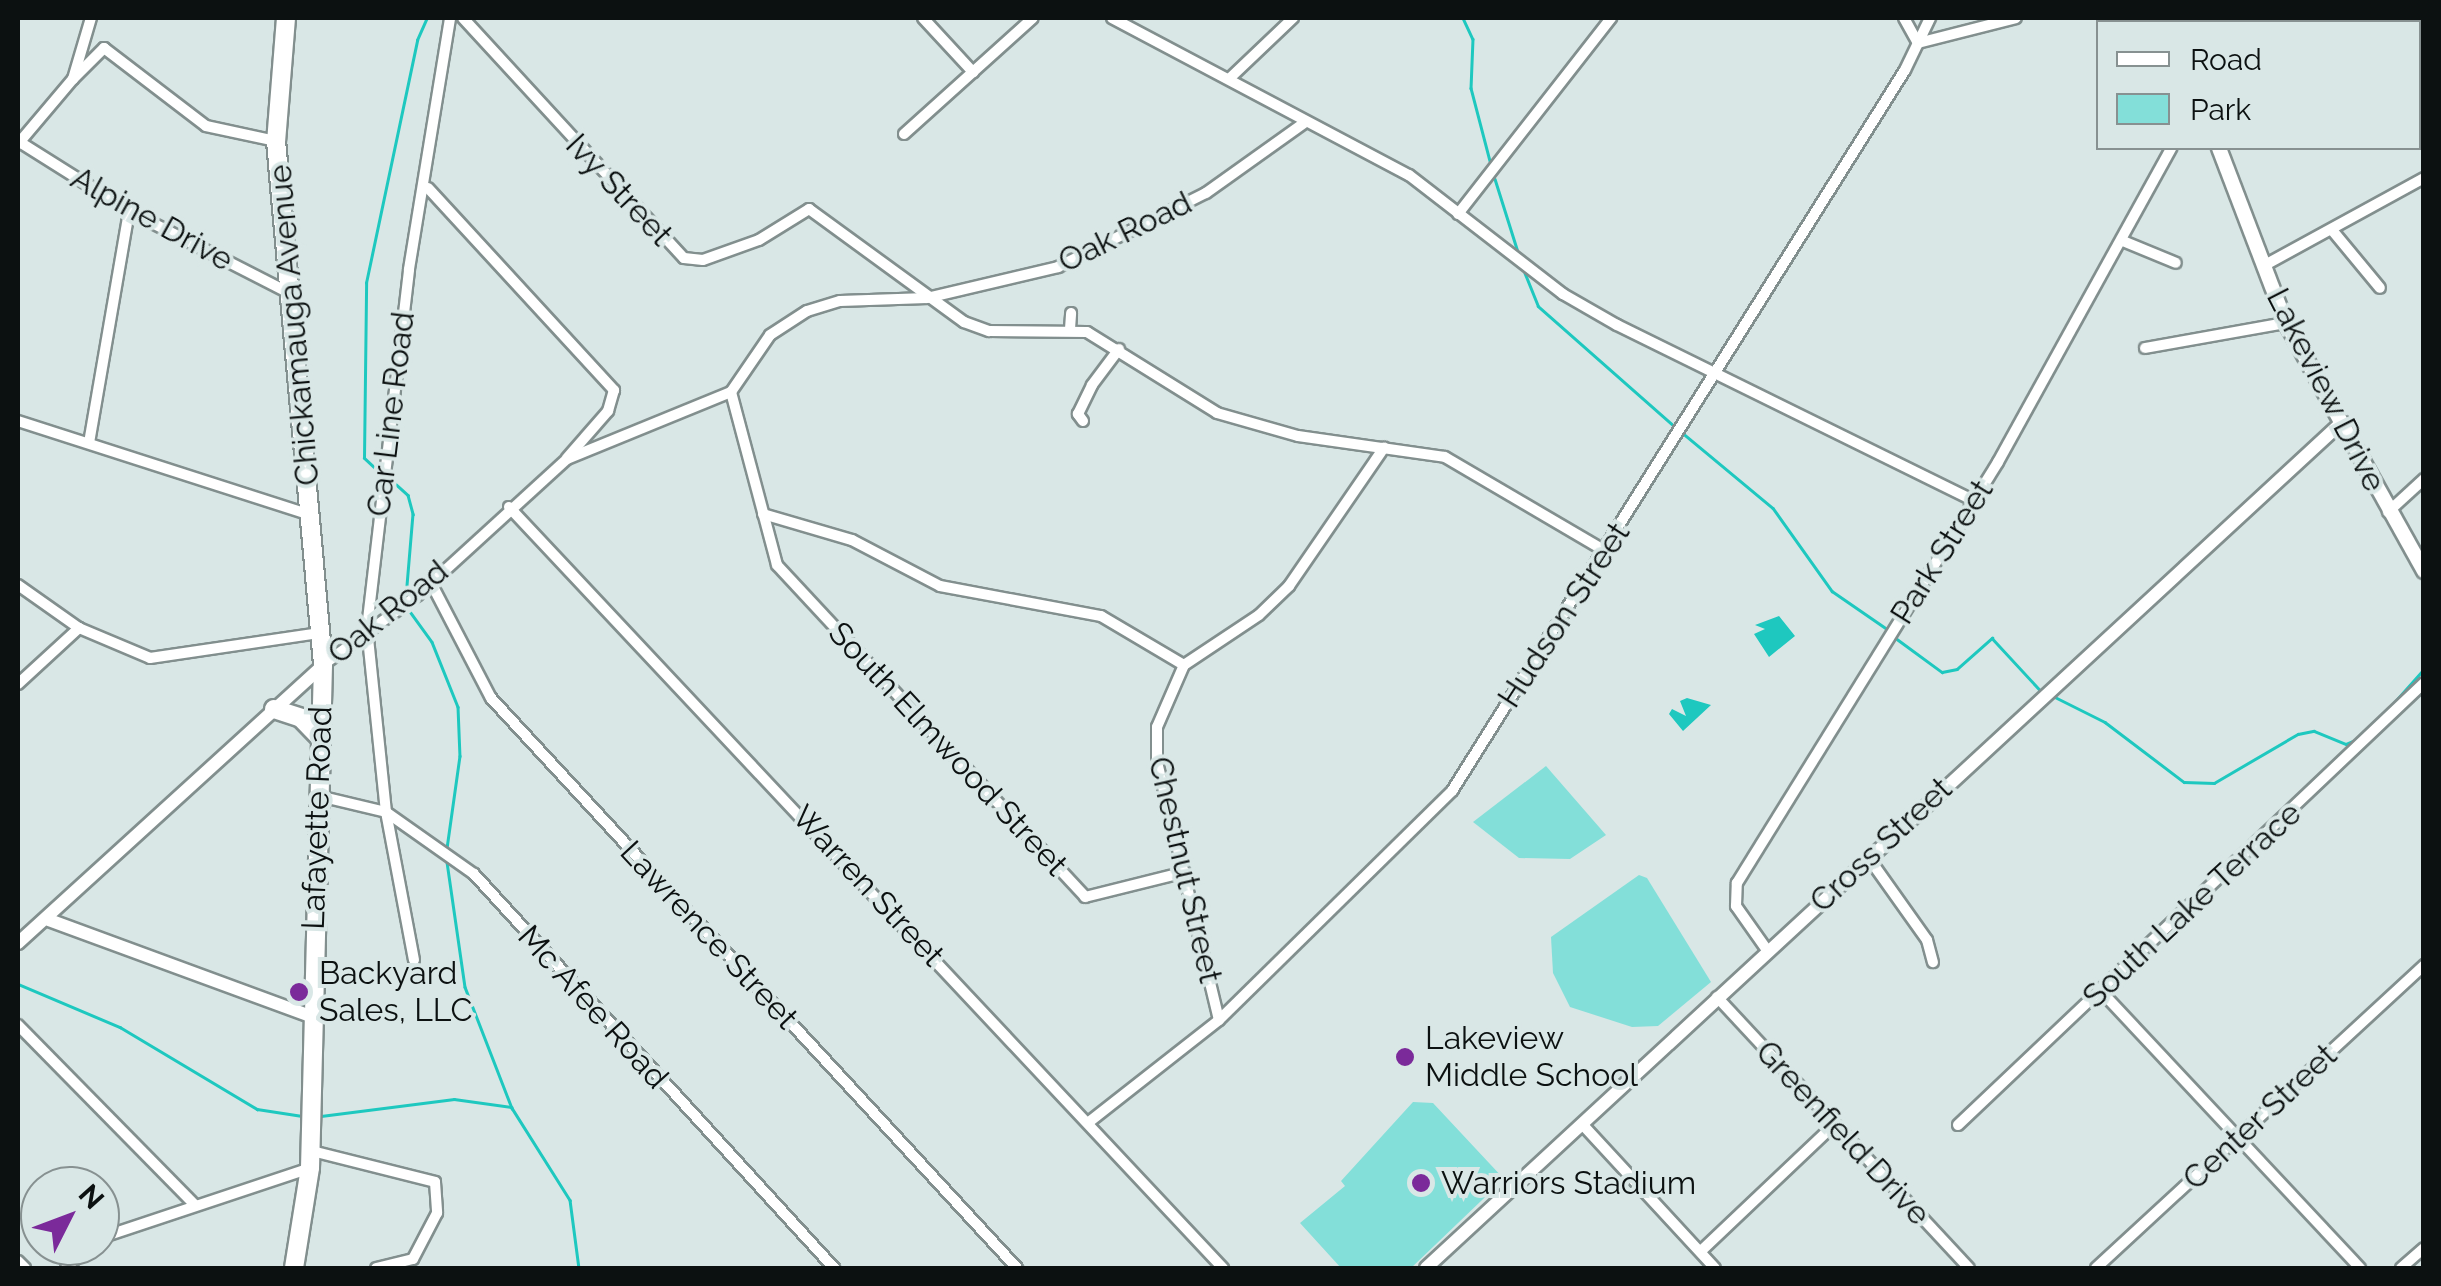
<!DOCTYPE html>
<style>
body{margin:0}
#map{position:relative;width:2441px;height:1286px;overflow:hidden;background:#d9e7e6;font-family:Raleway,sans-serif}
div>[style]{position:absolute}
.green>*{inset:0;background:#83dfd9}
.water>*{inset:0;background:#1ec8bf}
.stream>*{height:2.5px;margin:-1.25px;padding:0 1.25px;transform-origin:1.25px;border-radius:1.25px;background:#1ec8bf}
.roads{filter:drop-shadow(2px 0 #828f8e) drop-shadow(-2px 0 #828f8e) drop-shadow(0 2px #828f8e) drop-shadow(0 -2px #828f8e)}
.minor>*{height:10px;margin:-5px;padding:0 5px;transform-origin:5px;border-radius:5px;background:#fff}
.tertiary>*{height:12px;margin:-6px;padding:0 6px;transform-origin:6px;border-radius:6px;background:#fff}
.secondary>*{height:14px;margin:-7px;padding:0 7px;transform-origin:7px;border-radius:7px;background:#fff}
.trunk>*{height:18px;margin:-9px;padding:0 9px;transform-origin:9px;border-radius:9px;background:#fff}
.dots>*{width:28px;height:28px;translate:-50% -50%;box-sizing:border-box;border:5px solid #d9e7e6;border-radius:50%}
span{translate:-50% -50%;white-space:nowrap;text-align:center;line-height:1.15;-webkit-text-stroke:8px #d9e7e6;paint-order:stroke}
.street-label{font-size:32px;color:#0c1111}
.poi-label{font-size:32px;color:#0c1111}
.left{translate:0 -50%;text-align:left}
.frame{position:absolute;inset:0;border:20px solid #0c1111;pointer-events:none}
.legend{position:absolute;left:2096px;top:20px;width:325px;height:130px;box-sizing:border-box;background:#d9e7e6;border:2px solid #879191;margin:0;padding:12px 18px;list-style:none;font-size:30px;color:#0c1111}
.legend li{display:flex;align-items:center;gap:20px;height:50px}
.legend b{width:50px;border:2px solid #879191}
.north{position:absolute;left:20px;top:1166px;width:100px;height:100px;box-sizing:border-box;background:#d9e7e6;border:2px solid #879191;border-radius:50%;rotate:48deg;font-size:28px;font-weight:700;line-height:40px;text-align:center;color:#0c1111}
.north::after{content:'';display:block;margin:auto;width:35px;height:45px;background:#7b2a9a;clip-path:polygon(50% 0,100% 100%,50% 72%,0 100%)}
</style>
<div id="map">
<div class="green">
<div style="clip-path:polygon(1546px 766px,1606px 835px,1570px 859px,1519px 858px,1473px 822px)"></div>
<div style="clip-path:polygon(1639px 875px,1647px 878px,1711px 982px,1658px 1026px,1632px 1027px,1570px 1007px,1553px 973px,1551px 937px)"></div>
<div style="clip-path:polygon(1413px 1102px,1433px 1103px,1504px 1179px,1411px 1268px,1341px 1268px,1300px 1223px,1345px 1186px,1341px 1181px)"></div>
</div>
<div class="water">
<div style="clip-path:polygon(1779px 616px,1795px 636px,1769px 657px,1754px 634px,1765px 629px,1755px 625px)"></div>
<div style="clip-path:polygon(1687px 698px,1711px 705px,1683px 731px,1669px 714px,1672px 709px,1686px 716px,1680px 701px)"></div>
</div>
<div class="stream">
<div style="left:1463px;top:18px;width:23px;rotate:65deg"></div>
<div style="left:1473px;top:39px;width:49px;rotate:92.3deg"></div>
<div style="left:1471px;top:88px;width:75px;rotate:75.4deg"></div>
<div style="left:1495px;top:179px;width:77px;rotate:72.5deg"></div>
<div style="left:1525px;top:273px;width:35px;rotate:68deg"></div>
<div style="left:1538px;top:306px;width:179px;rotate:41.4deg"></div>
<div style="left:1685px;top:435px;width:114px;rotate:39.7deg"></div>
<div style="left:1773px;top:508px;width:102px;rotate:54.6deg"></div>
<div style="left:1832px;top:591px;width:70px;rotate:34.6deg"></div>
<div style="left:381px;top:474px;width:23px;rotate:-137deg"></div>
<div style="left:364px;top:458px;width:175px;rotate:-89.3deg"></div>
<div style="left:366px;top:283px;width:248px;rotate:-78.1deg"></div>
<div style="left:417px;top:40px;width:24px;rotate:-66deg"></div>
<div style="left:388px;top:477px;width:27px;rotate:42deg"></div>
<div style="left:408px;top:495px;width:20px;rotate:75deg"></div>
<div style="left:413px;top:514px;width:84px;rotate:94.8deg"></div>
<div style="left:406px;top:606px;width:44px;rotate:54.2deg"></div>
<div style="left:432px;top:642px;width:70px;rotate:68.2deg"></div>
<div style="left:458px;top:707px;width:49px;rotate:87.7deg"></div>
<div style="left:460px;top:756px;width:94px;rotate:98deg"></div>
<div style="left:1897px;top:639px;width:56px;rotate:36.3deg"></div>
<div style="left:1942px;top:672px;width:15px;rotate:-11deg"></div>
<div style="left:1957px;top:669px;width:47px;rotate:-41.5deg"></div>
<div style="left:1992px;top:638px;width:71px;rotate:47.3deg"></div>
<div style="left:2055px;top:697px;width:56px;rotate:26.6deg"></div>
<div style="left:2105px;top:722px;width:99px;rotate:37.2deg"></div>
<div style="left:2184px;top:782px;width:30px;rotate:2deg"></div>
<div style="left:2214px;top:783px;width:97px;rotate:-30.3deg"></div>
<div style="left:2298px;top:734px;width:16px;rotate:-11deg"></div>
<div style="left:2314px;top:731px;width:35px;rotate:22deg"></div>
<div style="left:2346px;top:744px;width:13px;rotate:-23deg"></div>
<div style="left:2382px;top:716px;width:63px;rotate:-48.2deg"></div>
<div style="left:447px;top:862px;width:126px;rotate:81.8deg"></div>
<div style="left:465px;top:987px;width:130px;rotate:68.8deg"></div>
<div style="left:512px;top:1108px;width:109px;rotate:57.8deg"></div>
<div style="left:570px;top:1200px;width:69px;rotate:82.5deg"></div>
<div style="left:18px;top:984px;width:111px;rotate:22.9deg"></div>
<div style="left:120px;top:1027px;width:160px;rotate:30.9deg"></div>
<div style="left:257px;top:1109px;width:47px;rotate:8.7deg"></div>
<div style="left:321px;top:1116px;width:134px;rotate:-7.3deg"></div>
<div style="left:454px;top:1099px;width:58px;rotate:8deg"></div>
</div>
<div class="roads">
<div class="minor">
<div style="left:463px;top:18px;width:326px;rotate:47.4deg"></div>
<div style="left:684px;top:258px;width:19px;rotate:6deg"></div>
<div style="left:703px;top:260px;width:59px;rotate:-19.7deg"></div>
<div style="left:759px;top:240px;width:59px;rotate:-31.8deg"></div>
<div style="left:809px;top:209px;width:192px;rotate:36.1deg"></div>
<div style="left:964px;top:322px;width:27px;rotate:20deg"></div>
<div style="left:989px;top:331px;width:98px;rotate:0.6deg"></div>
<div style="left:1087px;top:332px;width:153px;rotate:31.9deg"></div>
<div style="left:1217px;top:413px;width:84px;rotate:15.9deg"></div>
<div style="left:1298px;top:436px;width:148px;rotate:8.1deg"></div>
<div style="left:1445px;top:457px;width:182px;rotate:30.4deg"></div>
<div style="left:923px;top:18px;width:74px;rotate:47.2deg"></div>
<div style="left:1112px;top:18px;width:336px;rotate:27.9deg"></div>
<div style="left:1409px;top:175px;width:195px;rotate:37.7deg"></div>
<div style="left:1563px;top:294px;width:62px;rotate:29.9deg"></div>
<div style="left:1617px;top:325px;width:398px;rotate:26.2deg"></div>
<div style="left:1904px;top:18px;width:29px;rotate:61deg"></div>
<div style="left:1918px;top:43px;width:101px;rotate:-14.3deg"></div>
<div style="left:1230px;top:78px;width:87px;rotate:-43.6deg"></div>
<div style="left:73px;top:79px;width:44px;rotate:-45deg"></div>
<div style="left:104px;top:48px;width:128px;rotate:37.4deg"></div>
<div style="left:206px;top:126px;width:72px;rotate:12.1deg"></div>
<div style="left:904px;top:134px;width:173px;rotate:-42deg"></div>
<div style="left:18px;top:141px;width:131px;rotate:32.2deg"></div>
<div style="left:129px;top:211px;width:180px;rotate:27.1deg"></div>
<div style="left:18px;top:144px;width:85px;rotate:-49.8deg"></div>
<div style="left:73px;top:79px;width:64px;rotate:-73.6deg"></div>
<div style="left:428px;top:188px;width:275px;rotate:47.4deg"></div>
<div style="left:614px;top:390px;width:22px;rotate:106deg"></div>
<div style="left:608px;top:411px;width:62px;rotate:131.1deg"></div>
<div style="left:1458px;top:214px;width:249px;rotate:-52deg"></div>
<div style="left:2332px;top:230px;width:75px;rotate:50.4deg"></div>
<div style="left:2123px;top:241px;width:57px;rotate:22.5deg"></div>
<div style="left:2265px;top:265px;width:181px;rotate:-28.7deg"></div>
<div style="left:1070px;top:329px;width:16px;rotate:-86deg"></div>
<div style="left:2145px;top:348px;width:143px;rotate:-10.1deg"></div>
<div style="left:731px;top:392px;width:179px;rotate:75.1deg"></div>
<div style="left:777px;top:565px;width:453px;rotate:47.1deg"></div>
<div style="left:1085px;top:897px;width:103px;rotate:-14deg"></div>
<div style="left:18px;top:421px;width:308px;rotate:17.8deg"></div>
<div style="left:1083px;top:421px;width:9px;rotate:-126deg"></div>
<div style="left:1078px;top:414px;width:32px;rotate:-64deg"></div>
<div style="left:1092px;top:385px;width:45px;rotate:-53.1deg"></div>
<div style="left:89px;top:443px;width:235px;rotate:-80.2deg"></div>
<div style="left:509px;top:507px;width:1044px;rotate:46.83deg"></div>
<div style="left:2388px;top:512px;width:49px;rotate:-42.5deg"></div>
<div style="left:763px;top:514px;width:93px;rotate:16.3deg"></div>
<div style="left:852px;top:540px;width:99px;rotate:27.6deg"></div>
<div style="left:940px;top:586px;width:164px;rotate:10.6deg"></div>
<div style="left:1101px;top:616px;width:96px;rotate:30.6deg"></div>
<div style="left:430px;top:581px;width:132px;rotate:62.5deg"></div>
<div style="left:491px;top:698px;width:776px;rotate:47.3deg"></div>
<div style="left:18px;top:585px;width:75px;rotate:35.2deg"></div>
<div style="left:79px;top:628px;width:77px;rotate:22.9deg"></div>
<div style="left:150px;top:658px;width:172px;rotate:-8.4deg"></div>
<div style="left:323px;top:665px;width:118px;rotate:-36.4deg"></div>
<div style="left:418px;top:595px;width:202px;rotate:-42.4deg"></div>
<div style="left:567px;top:459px;width:177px;rotate:-22.2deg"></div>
<div style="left:731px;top:392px;width:69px;rotate:-55.6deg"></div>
<div style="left:770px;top:335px;width:44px;rotate:-33deg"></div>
<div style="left:807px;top:311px;width:34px;rotate:-17deg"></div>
<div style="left:840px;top:301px;width:87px;rotate:-2deg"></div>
<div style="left:927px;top:298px;width:135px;rotate:-13.3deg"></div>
<div style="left:1058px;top:267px;width:165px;rotate:-26.6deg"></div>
<div style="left:1206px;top:193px;width:120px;rotate:-35.5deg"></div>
<div style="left:18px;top:684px;width:83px;rotate:-42.6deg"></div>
<div style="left:319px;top:796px;width:69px;rotate:13.4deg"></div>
<div style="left:386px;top:812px;width:108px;rotate:35.2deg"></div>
<div style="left:474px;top:874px;width:534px;rotate:47.58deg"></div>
<div style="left:1868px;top:857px;width:102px;rotate:54.6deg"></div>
<div style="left:1927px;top:940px;width:23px;rotate:75deg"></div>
<div style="left:1767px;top:950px;width:54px;rotate:-125.2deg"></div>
<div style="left:1736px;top:906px;width:23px;rotate:-88deg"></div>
<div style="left:1737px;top:883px;width:495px;rotate:-58.2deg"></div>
<div style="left:1998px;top:462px;width:359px;rotate:-61.1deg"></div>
<div style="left:414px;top:960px;width:151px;rotate:-100.7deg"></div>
<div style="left:386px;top:812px;width:185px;rotate:-95.9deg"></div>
<div style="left:367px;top:628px;width:361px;rotate:-83.3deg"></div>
<div style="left:409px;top:269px;width:254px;rotate:-80.7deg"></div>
<div style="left:2099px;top:989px;width:382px;rotate:46.9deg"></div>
<div style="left:1717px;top:997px;width:370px;rotate:47.1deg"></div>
<div style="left:1219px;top:1020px;width:265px;rotate:-103.5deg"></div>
<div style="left:1157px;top:762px;width:35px;rotate:-90deg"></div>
<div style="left:1157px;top:727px;width:68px;rotate:-66.5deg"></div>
<div style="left:1184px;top:665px;width:90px;rotate:-33.7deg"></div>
<div style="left:1259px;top:615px;width:42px;rotate:-44deg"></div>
<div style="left:1289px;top:586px;width:168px;rotate:-55.5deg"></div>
<div style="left:18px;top:1025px;width:251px;rotate:45.5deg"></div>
<div style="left:1089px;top:1122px;width:165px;rotate:-38.1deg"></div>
<div style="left:1219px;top:1020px;width:327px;rotate:-44.5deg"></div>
<div style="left:1452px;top:791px;width:851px;rotate:-57.86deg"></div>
<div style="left:1905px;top:70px;width:58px;rotate:-64.3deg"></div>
<div style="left:1582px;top:1124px;width:196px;rotate:47.3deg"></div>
<div style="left:1958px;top:1125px;width:642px;rotate:-43.49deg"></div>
<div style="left:308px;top:1150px;width:131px;rotate:14.1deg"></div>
<div style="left:435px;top:1182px;width:31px;rotate:86deg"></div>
<div style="left:437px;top:1213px;width:52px;rotate:117.6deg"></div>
<div style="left:413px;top:1259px;width:38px;rotate:166deg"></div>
<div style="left:100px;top:1238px;width:221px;rotate:-18.4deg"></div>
<div style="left:1701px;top:1251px;width:183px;rotate:-43.5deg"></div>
<div style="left:18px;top:1261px;width:10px;rotate:45deg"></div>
<div style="left:66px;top:1268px;width:32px;rotate:-44deg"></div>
<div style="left:2096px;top:1268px;width:447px;rotate:-42.7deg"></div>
<div style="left:2401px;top:1268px;width:30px;rotate:-41deg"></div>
</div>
<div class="tertiary">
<div style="left:49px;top:920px;width:278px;rotate:20.2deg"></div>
<div style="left:18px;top:943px;width:413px;rotate:-42.3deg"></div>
<div style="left:1426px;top:1268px;width:1243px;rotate:-42.72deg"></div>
</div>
<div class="secondary">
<div style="left:2193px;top:18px;width:4px;rotate:90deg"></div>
<div style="left:2219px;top:148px;width:187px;rotate:69.1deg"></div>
<div style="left:2286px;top:323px;width:284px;rotate:60.9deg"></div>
</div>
<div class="trunk">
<div style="left:286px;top:18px;width:123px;rotate:94.6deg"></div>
<div style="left:276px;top:141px;width:526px;rotate:84.87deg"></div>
<div style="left:323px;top:665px;width:503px;rotate:91.48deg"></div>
<div style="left:310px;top:1168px;width:101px;rotate:99.1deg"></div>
<div style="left:274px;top:709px;width:28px;rotate:18deg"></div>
<div style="left:301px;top:718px;width:29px;rotate:46deg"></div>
</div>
</div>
<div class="dots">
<div style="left:299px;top:992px;background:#7b2a9a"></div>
<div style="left:1405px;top:1057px;background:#7b2a9a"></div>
<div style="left:1421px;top:1183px;background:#7b2a9a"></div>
</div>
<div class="street-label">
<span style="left:619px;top:190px;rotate:47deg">Ivy Street</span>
<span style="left:152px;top:219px;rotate:29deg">Alpine Drive</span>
<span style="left:1125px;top:232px;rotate:-26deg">Oak Road</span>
<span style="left:294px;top:325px;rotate:-95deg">Chickamauga Avenue</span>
<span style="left:2326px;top:390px;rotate:63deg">Lakeview Drive</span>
<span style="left:391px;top:414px;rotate:-83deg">Car Line Road</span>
<span style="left:1942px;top:552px;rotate:-58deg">Park Street</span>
<span style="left:388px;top:612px;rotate:-39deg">Oak Road</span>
<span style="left:1564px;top:615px;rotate:-57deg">Hudson Street</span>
<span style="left:948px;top:749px;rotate:47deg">South Elmwood Street</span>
<span style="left:317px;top:818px;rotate:-88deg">Lafayette Road</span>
<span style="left:1881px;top:845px;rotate:-43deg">Cross Street</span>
<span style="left:1185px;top:870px;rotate:77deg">Chestnut Street</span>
<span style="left:868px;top:886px;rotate:47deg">Warren Street</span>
<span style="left:2192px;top:905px;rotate:-43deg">South Lake Terrace</span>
<span style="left:709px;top:935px;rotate:47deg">Lawrence Street</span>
<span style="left:593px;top:1007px;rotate:48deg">Mc Afee Road</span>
<span style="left:2260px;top:1117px;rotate:-43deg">Center Street</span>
<span style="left:1843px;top:1133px;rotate:47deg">Greenfield Drive</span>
</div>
<div class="poi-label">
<span class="left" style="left:319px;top:992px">Backyard<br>Sales, LLC</span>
<span class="left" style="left:1425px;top:1057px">Lakeview<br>Middle School</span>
<span class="left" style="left:1441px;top:1183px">Warriors Stadium</span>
</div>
<div class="frame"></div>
<ul class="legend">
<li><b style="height:12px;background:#fff"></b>Road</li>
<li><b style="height:28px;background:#83dfd9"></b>Park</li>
</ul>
<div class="north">N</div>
</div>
